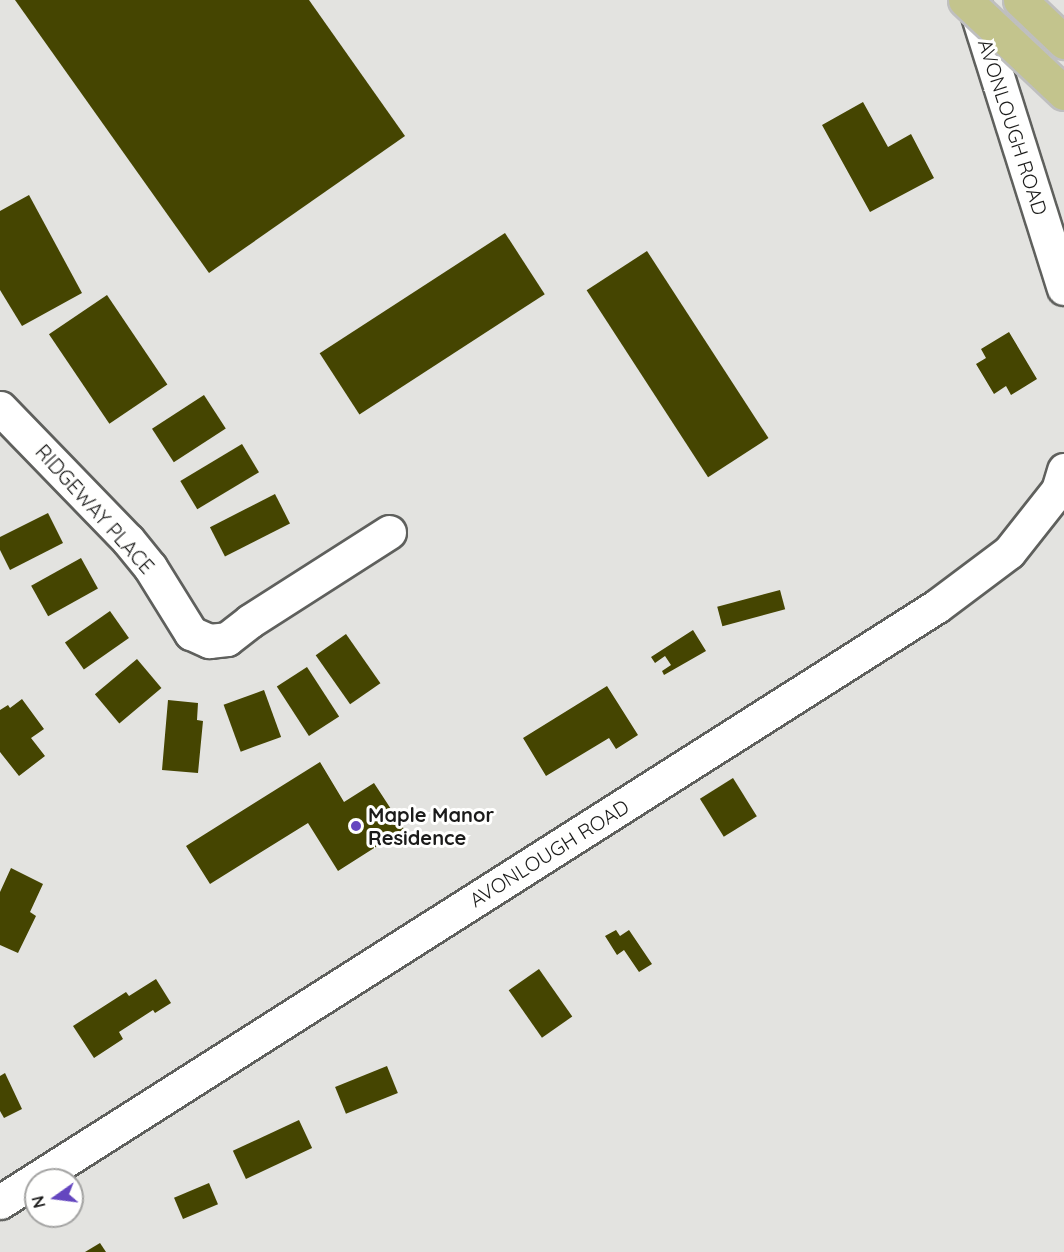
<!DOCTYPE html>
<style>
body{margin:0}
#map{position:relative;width:1064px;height:1252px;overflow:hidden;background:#e3e3e0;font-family:Quicksand,sans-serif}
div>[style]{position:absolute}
.building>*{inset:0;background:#454501;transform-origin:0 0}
.roads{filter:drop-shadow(2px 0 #5f605d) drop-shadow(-2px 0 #5f605d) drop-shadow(0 2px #5f605d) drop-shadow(0 -2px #5f605d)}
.minor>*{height:33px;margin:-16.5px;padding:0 16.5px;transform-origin:16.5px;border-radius:16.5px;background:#fff}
.rail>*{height:4.5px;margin-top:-2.25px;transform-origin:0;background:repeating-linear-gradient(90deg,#5a5a58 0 8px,transparent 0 16px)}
.bridges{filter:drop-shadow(2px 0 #bfbfbf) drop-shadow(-2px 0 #bfbfbf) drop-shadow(0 2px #bfbfbf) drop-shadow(0 -2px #bfbfbf)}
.major-bridge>*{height:33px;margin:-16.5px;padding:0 16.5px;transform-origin:16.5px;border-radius:16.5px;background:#c3c48d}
.dots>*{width:16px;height:16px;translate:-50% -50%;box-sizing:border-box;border:3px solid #fffffe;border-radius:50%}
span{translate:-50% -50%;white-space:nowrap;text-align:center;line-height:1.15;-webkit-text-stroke:6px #fffffe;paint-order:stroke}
.street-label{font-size:20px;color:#1b1b1a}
.poi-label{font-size:20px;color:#1b1b1a;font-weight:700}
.left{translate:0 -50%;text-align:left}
.north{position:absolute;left:24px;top:1168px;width:60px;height:60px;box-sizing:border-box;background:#fffffe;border:2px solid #a4a4a3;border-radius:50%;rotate:256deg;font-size:16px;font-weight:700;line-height:24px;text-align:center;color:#1b1b1a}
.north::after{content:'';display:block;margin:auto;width:21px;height:27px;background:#6446bf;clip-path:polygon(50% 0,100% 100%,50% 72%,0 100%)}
</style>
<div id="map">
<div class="building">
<div style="clip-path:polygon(15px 0,309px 0,405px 136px,209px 273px)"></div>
<div style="clip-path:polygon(863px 102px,888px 147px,911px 134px,934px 178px,870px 212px,822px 125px)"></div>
<div style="clip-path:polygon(29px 195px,82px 293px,22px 326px,0 290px,0 211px)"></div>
<div style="left:505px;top:233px;width:73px;height:221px;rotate:57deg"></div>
<div style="left:647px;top:251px;width:223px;height:72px;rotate:57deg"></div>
<div style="left:107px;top:295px;width:108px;height:70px;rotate:56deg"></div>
<div style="clip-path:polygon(1009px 332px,1037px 379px,1011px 395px,1006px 386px,994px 394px,976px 364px,986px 358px,981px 349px)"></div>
<div style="left:204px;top:395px;width:40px;height:62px;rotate:57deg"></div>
<div style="left:242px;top:444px;width:33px;height:72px;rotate:59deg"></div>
<div style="left:275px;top:494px;width:33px;height:73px;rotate:63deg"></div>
<div style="clip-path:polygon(48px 513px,63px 543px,10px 570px,0 550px,0 537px)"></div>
<div style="left:81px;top:558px;width:35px;height:57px;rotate:61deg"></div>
<div style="left:780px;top:590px;width:20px;height:65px;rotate:75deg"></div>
<div style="left:110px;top:611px;width:33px;height:55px;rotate:55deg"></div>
<div style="clip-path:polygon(693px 630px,706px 651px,664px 675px,662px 671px,671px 665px,665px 656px,655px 663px,651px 657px)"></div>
<div style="left:346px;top:634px;width:60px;height:37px;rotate:55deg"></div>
<div style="left:137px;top:659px;width:38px;height:55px;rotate:50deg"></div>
<div style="left:307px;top:667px;width:59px;height:36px;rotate:57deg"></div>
<div style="clip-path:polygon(607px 686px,638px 735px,616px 749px,609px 738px,546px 776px,523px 738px)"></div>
<div style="left:264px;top:690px;width:50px;height:43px;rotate:70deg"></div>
<div style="clip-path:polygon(22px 699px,44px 729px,31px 738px,45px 756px,19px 776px,0 752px,0 710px,8px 705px,10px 708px)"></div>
<div style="clip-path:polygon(168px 700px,198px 703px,197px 720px,203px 721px,198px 773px,162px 770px)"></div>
<div style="clip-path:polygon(320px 762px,344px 802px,374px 783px,404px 829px,338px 871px,308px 823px,210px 884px,186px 846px)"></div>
<div style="left:733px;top:778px;width:45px;height:39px;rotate:58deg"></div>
<div style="clip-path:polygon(11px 868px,43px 884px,30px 912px,36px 916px,18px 953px,0 945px,0 892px)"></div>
<div style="clip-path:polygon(616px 930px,620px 936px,629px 930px,652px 964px,639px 972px,624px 950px,617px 955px,605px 936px)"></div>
<div style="left:539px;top:969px;width:58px;height:37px;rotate:55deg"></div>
<div style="clip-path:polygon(156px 979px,171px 1003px,155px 1013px,153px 1010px,119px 1032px,123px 1039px,94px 1058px,73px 1026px,126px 992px,129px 996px)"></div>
<div style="left:387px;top:1066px;width:29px;height:56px;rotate:68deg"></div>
<div style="clip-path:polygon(5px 1073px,22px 1109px,4px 1118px,0 1111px,0 1076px)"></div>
<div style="left:299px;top:1120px;width:31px;height:73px;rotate:65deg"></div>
<div style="left:209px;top:1183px;width:23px;height:38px;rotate:67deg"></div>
<div style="clip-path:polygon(100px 1243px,106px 1252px,85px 1252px)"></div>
</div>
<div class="roads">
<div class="minor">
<div style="left:973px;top:0;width:302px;rotate:72.5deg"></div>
<div style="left:0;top:408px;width:184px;rotate:45.9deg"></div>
<div style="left:128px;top:540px;width:35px;rotate:51deg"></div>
<div style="left:150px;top:567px;width:78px;rotate:58.2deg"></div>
<div style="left:191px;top:633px;width:20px;rotate:24deg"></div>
<div style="left:209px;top:641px;width:18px;rotate:-6deg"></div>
<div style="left:227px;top:639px;width:29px;rotate:-38deg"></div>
<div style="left:250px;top:621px;width:165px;rotate:-32.6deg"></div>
<div style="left:0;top:1202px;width:1110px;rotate:-32.46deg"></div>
<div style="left:937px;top:606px;width:90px;rotate:-36.9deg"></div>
<div style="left:1009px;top:552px;width:79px;rotate:-51.7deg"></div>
<div style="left:1058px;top:490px;width:21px;rotate:-73deg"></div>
</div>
</div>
<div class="rail">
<div style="left:1032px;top:0;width:104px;rotate:72.1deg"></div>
</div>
<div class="bridges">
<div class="major-bridge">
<div style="left:965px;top:0;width:136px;rotate:43.2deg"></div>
<div style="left:1020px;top:0;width:61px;rotate:43.7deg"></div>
</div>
</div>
<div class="dots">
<div style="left:356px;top:826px;background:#6446bf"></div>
</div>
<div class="street-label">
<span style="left:1013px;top:127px;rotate:72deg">AVONLOUGH ROAD</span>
<span style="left:95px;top:509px;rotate:48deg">RIDGEWAY PLACE</span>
<span style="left:549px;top:853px;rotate:-32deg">AVONLOUGH ROAD</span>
</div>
<div class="poi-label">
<span class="left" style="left:368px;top:826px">Maple Manor<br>Residence</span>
</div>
<div class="north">N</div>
</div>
